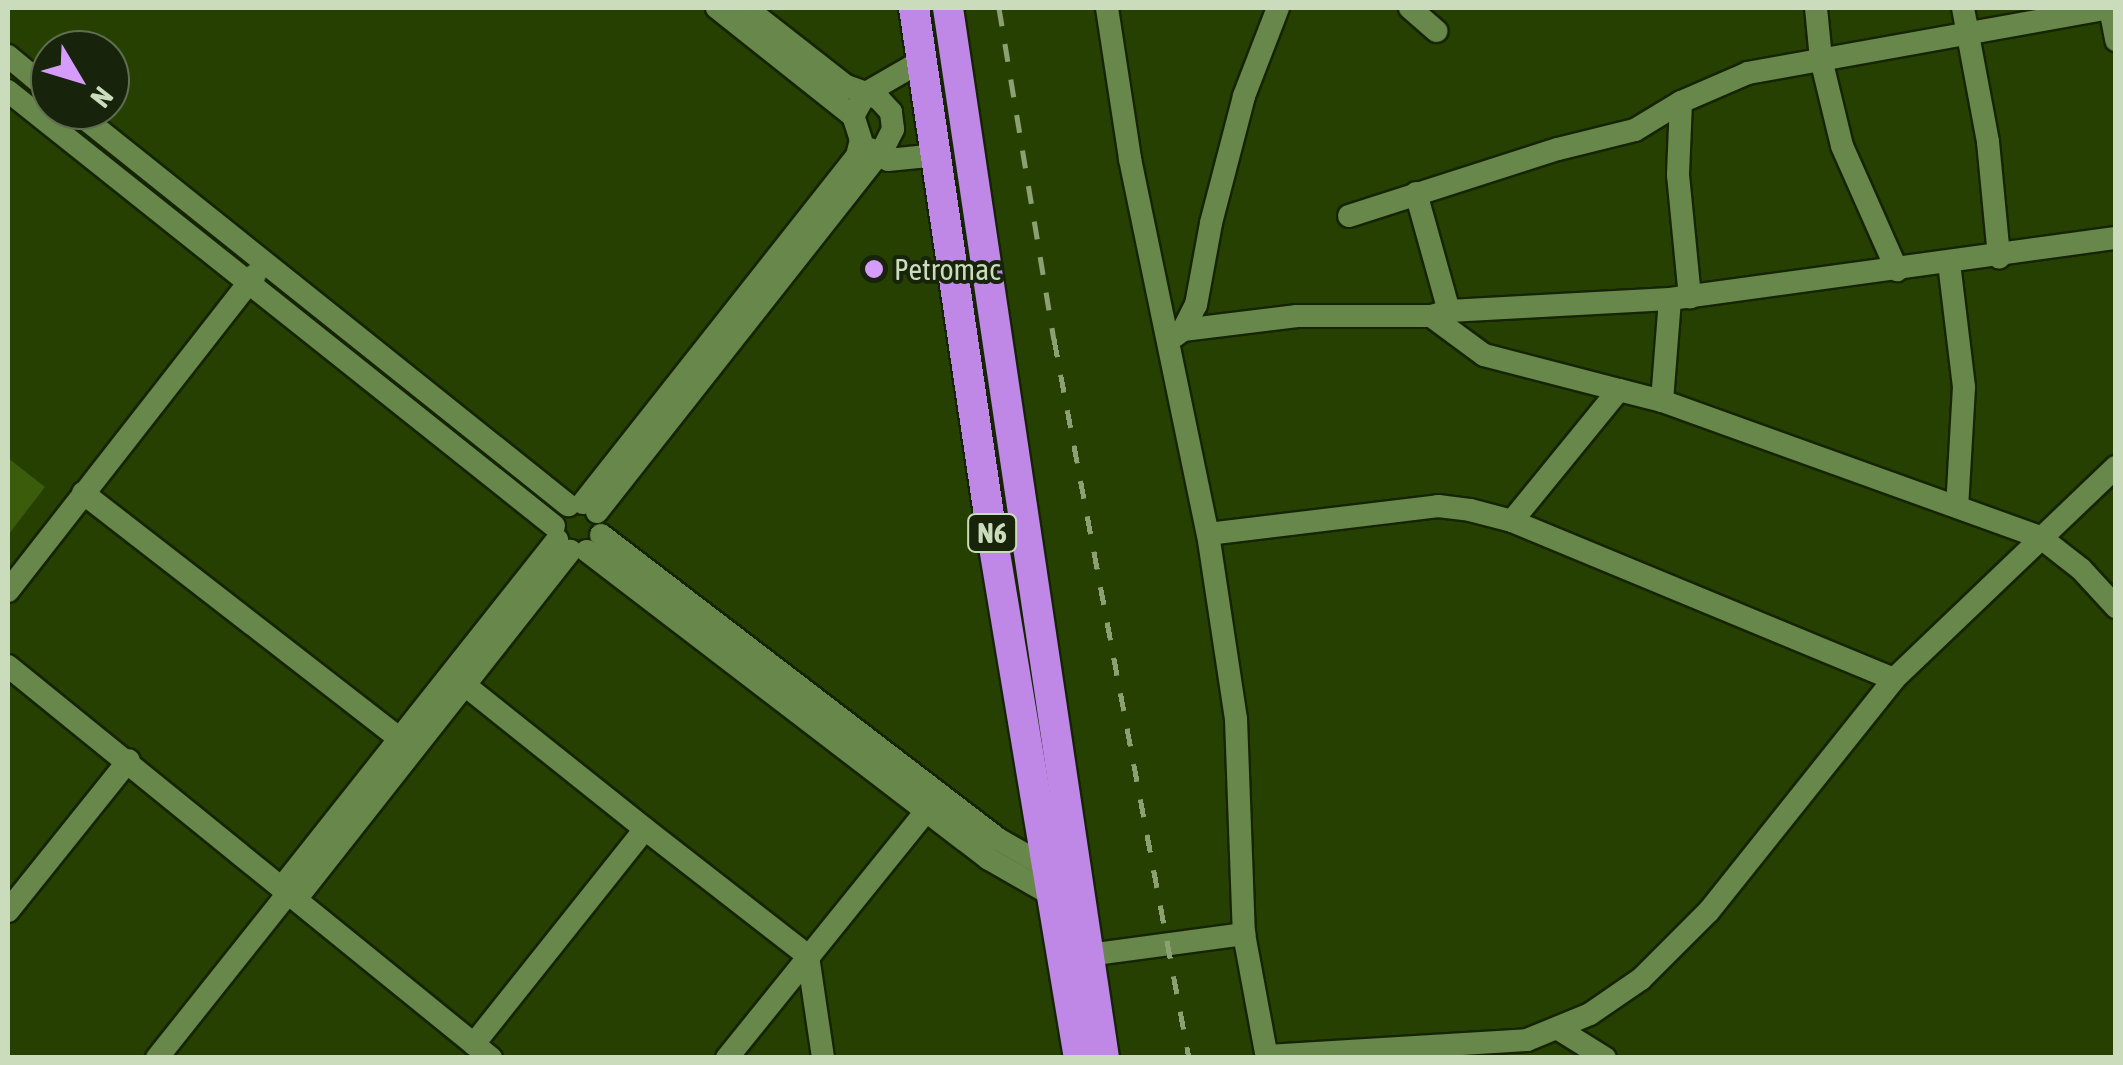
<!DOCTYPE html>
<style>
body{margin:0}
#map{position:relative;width:2123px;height:1065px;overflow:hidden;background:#254000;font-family:"Asap Condensed",sans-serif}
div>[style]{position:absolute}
.green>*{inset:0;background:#3a5c0b}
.roads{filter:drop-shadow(2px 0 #152404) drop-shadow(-2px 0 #152404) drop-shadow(0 2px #152404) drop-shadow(0 -2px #152404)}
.minor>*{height:22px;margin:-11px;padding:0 11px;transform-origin:11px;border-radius:11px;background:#68874a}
.highway>*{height:30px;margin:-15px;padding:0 15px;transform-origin:15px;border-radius:15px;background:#c088e6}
.rail>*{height:5px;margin-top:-2.5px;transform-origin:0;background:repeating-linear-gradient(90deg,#8ba073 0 18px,transparent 0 36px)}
.dots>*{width:28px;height:28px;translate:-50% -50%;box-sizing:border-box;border:5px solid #17230a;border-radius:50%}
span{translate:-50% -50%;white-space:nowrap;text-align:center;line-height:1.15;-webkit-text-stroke:8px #17230a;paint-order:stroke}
.shield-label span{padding:2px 8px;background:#17230a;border:2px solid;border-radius:8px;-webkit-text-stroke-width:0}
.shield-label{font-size:28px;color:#cbdcbc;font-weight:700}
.poi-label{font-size:30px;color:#cbdcbc}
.left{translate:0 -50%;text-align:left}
.frame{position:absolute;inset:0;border:10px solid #cbdcbc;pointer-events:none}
.north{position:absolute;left:30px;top:30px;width:100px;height:100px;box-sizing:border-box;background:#17230a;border:2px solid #5f6d51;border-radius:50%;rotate:128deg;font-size:28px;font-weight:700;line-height:40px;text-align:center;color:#cbdcbc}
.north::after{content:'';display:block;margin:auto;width:35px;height:45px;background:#d59cfb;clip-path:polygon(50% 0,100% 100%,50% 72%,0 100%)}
</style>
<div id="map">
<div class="green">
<div style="clip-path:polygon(8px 458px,45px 487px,8px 535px)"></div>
</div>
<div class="roads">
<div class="minor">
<div style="left:746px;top:8px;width:127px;rotate:38deg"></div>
<div style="left:846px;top:86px;width:21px;rotate:19deg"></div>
<div style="left:866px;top:93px;width:66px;rotate:-30.1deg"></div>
<div style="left:1107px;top:8px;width:153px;rotate:81.3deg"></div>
<div style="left:1130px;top:159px;width:383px;rotate:78.3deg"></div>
<div style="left:1208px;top:534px;width:187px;rotate:81.4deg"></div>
<div style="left:1236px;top:719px;width:215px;rotate:87.9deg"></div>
<div style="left:1244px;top:934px;width:126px;rotate:79.5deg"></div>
<div style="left:1410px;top:8px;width:35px;rotate:41deg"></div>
<div style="left:1816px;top:8px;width:51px;rotate:84.4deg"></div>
<div style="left:1821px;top:59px;width:89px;rotate:76.4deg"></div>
<div style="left:1842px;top:146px;width:136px;rotate:66.1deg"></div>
<div style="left:1963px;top:8px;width:136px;rotate:79.4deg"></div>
<div style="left:1988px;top:142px;width:116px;rotate:84.5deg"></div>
<div style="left:2110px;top:8px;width:33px;rotate:79deg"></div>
<div style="left:8px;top:56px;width:55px;rotate:39.8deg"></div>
<div style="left:8px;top:91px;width:698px;rotate:38.54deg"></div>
<div style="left:1681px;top:102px;width:73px;rotate:92.4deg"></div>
<div style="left:1678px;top:175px;width:123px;rotate:84.4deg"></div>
<div style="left:74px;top:110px;width:633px;rotate:38.65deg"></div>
<div style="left:870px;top:149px;width:21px;rotate:31deg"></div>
<div style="left:888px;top:160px;width:50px;rotate:-5.7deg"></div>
<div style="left:1416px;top:193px;width:123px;rotate:74.4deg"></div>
<div style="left:1349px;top:216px;width:219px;rotate:-17.8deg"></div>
<div style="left:1558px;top:149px;width:79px;rotate:-13.9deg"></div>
<div style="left:1635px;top:130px;width:54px;rotate:-31.3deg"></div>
<div style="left:1681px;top:102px;width:73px;rotate:-23.4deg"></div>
<div style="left:1748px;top:73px;width:368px;rotate:-10.2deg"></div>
<div style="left:1949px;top:263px;width:125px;rotate:83.1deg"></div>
<div style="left:1964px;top:387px;width:120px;rotate:93.3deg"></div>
<div style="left:1431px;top:316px;width:66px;rotate:36.3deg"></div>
<div style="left:1484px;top:355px;width:139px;rotate:14.5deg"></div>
<div style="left:1183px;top:330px;width:115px;rotate:-7deg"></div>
<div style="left:1297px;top:316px;width:134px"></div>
<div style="left:1431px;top:316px;width:19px;rotate:-16deg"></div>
<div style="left:1449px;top:311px;width:221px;rotate:-3.1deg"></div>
<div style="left:1670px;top:299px;width:450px;rotate:-7.8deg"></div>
<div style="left:1175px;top:336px;width:10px;rotate:-37deg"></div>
<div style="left:1183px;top:330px;width:28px;rotate:-63deg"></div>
<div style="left:1196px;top:305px;width:83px;rotate:-79.6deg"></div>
<div style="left:1211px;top:223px;width:131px;rotate:-75.4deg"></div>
<div style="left:1244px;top:96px;width:94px;rotate:-68.9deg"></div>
<div style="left:1662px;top:401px;width:102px;rotate:-85.5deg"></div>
<div style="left:83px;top:493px;width:398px;rotate:37.8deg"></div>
<div style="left:583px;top:503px;width:442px;rotate:-51.7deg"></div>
<div style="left:857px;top:156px;width:16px;rotate:-76deg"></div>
<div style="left:861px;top:140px;width:25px;rotate:-108deg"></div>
<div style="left:853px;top:116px;width:174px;rotate:-141.5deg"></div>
<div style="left:597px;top:512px;width:464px;rotate:-51.8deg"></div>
<div style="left:884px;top:147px;width:20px;rotate:-63deg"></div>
<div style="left:893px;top:129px;width:17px;rotate:-97deg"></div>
<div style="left:891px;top:112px;width:18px;rotate:-133deg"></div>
<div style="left:879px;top:99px;width:14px;rotate:-155deg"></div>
<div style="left:866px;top:93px;width:26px;rotate:119deg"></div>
<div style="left:1512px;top:521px;width:169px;rotate:-50.8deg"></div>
<div style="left:1619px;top:390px;width:44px;rotate:14.3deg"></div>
<div style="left:1662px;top:401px;width:402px;rotate:19.8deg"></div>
<div style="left:2040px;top:537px;width:52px;rotate:38deg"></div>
<div style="left:2081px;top:569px;width:52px;rotate:47.4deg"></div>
<div style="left:1208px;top:534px;width:232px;rotate:-6.9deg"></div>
<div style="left:1438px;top:506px;width:32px;rotate:7deg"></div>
<div style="left:1470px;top:510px;width:43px;rotate:14.7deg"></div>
<div style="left:1512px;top:521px;width:413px;rotate:22.5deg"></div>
<div style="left:601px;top:535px;width:500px;rotate:37.44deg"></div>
<div style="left:998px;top:839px;width:54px;rotate:29.9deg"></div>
<div style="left:587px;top:551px;width:506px;rotate:37.46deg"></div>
<div style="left:989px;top:859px;width:70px;rotate:29.8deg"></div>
<div style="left:8px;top:591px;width:401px;rotate:-52deg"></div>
<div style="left:8px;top:666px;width:622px;rotate:39.06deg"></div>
<div style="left:466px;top:686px;width:229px;rotate:38.6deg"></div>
<div style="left:645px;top:829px;width:275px;rotate:128.5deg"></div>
<div style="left:645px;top:829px;width:207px;rotate:37.9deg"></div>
<div style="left:808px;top:956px;width:103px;rotate:81.6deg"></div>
<div style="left:282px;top:887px;width:443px;rotate:-51.6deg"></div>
<div style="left:297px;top:898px;width:442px;rotate:-51.8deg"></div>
<div style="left:8px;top:911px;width:193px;rotate:-51.3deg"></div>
<div style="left:1074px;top:957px;width:172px;rotate:-7.7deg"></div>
<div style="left:1560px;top:1030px;width:53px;rotate:31.9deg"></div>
<div style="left:1267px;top:1056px;width:260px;rotate:-3.5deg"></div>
<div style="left:1527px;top:1040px;width:68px;rotate:-22.4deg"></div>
<div style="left:1590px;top:1014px;width:62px;rotate:-34.5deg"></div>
<div style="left:1641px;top:979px;width:96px;rotate:-45deg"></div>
<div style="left:1709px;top:911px;width:297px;rotate:-51.4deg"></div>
<div style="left:1894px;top:679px;width:307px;rotate:-43.7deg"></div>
<div style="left:157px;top:1058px;width:212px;rotate:-51.5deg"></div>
<div style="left:727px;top:1058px;width:331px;rotate:-51.1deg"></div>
</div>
<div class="highway">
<div style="left:914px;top:8px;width:527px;rotate:81.59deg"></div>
<div style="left:991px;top:529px;width:536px;rotate:80.56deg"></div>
<div style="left:948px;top:8px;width:1062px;rotate:81.55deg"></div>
</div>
</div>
<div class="rail">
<div style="left:999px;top:8px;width:336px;rotate:80.6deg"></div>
<div style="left:1054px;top:339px;width:732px;rotate:79.37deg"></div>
</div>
<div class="dots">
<div style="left:874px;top:269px;background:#d59cfb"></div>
</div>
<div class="shield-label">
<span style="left:992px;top:533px">N6</span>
</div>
<div class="poi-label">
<span class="left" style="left:894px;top:269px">Petromac</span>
</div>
<div class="frame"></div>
<div class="north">N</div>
</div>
